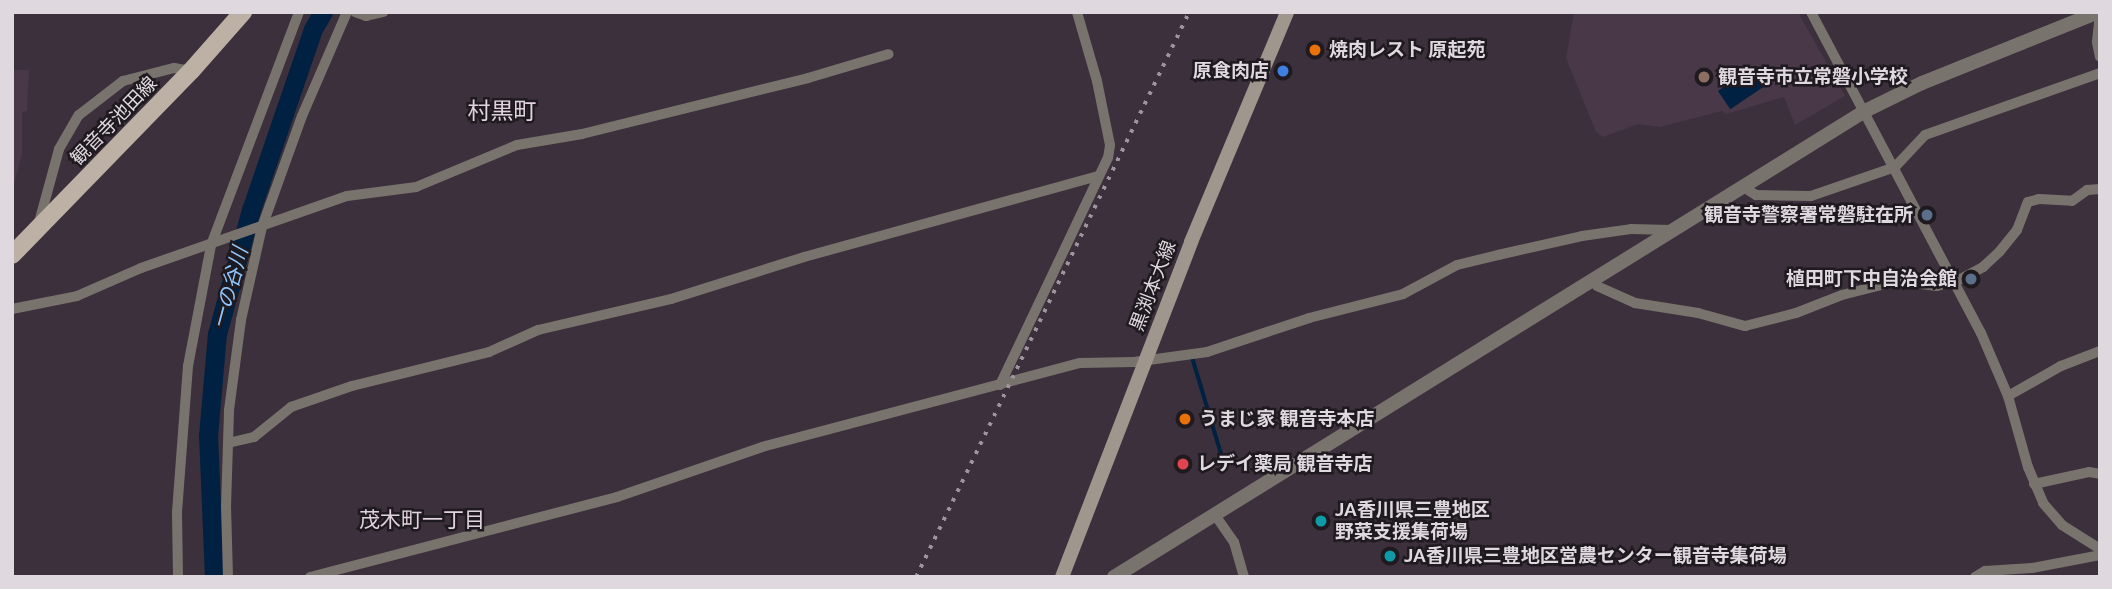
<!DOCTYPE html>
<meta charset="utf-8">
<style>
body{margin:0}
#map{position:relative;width:2112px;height:589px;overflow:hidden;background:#3b303b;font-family:Raleway,"Noto Sans JP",sans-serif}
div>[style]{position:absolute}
.built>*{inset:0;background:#483848}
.water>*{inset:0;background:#002141;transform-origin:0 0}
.stream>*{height:3.5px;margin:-1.75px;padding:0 1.75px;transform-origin:1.75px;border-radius:1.75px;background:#002141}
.river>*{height:19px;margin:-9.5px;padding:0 9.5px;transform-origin:9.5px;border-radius:9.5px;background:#002141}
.minor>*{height:10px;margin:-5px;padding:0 5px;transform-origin:5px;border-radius:5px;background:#79736e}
.tertiary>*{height:14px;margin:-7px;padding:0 7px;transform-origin:7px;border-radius:7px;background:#79736e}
.secondary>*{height:14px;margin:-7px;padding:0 7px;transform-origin:7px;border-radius:7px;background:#9f968d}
.primary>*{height:18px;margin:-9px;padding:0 9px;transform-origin:9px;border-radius:9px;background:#bdb1a6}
.rail>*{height:3.5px;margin-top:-1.75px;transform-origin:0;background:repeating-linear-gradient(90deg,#9d959d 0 3.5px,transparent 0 10.5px)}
.dots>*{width:19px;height:19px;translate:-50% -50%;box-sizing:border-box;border:4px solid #1f1a1f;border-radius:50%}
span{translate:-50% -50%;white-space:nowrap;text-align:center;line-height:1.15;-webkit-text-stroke:5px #1f1a1f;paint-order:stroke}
.poi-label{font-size:19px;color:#dfd8df;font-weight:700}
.left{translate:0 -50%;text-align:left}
.right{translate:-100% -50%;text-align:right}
.street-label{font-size:19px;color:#dfd8df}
.water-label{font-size:21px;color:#8ec5fc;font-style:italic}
.neighbourhood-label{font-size:21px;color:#e1d2e0}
.quarter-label{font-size:23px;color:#e1d2e0}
.frame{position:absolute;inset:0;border:14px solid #dfd8df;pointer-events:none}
</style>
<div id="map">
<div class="built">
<div style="clip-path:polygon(1574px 12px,1798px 12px,1845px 96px,1795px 125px,1784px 97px,1726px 114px,1722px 111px,1660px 127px,1638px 124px,1603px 137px,1596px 132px,1566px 58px)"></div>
<div style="clip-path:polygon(12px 70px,29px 70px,27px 111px,22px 112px,22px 155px,12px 191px)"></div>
</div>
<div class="water">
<div style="left:1752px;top:68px;width:22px;height:41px;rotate:56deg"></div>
</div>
<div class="stream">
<div style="left:1193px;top:359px;width:115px;rotate:73.3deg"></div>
</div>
<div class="river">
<div style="left:214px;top:577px;width:141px;rotate:-92.4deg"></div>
<div style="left:208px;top:436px;width:102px;rotate:-85deg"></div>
<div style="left:217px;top:334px;width:129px;rotate:-74.7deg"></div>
<div style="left:251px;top:210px;width:191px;rotate:-71.1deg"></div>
<div style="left:313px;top:29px;width:20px;rotate:-60deg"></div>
</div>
<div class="minor">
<div style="left:355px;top:12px;width:12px;rotate:20deg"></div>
<div style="left:366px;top:16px;width:18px;rotate:-13deg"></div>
<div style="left:1811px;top:12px;width:363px;rotate:62.1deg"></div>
<div style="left:1981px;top:333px;width:69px;rotate:66.8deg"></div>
<div style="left:2008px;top:396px;width:74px;rotate:74.3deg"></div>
<div style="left:2028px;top:467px;width:39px;rotate:67deg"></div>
<div style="left:2043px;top:503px;width:29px;rotate:49deg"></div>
<div style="left:2062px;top:525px;width:45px;rotate:32.3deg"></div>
<div style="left:2100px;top:13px;width:29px;rotate:96deg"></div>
<div style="left:2097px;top:42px;width:15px;rotate:79deg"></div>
<div style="left:1742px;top:186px;width:17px;rotate:33deg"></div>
<div style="left:1756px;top:195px;width:55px;rotate:1deg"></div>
<div style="left:1811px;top:196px;width:89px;rotate:-19deg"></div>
<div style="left:1895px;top:167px;width:44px;rotate:-46.8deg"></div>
<div style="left:1925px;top:135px;width:186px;rotate:-19.5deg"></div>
<div style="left:38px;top:226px;width:80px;rotate:-74.7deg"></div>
<div style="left:59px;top:149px;width:39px;rotate:-60deg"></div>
<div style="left:79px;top:115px;width:56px;rotate:-37.7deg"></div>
<div style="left:123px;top:81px;width:53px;rotate:-14.3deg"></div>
<div style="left:174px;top:68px;width:17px;rotate:10deg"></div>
<div style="left:1597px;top:286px;width:42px;rotate:24.1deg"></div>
<div style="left:1635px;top:303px;width:64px;rotate:9deg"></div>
<div style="left:1698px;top:313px;width:49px;rotate:15.5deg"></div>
<div style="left:1745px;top:326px;width:53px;rotate:-14.3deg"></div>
<div style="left:1796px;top:313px;width:49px;rotate:-21.4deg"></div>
<div style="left:1842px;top:295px;width:57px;rotate:-14.3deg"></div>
<div style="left:1897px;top:281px;width:40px;rotate:7.1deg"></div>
<div style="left:1937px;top:286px;width:18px;rotate:-13deg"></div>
<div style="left:1955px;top:282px;width:32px;rotate:-28deg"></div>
<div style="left:1983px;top:267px;width:23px;rotate:-43deg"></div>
<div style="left:2000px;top:251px;width:27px;rotate:-51deg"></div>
<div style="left:2017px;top:230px;width:30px;rotate:-69deg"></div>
<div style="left:2028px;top:202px;width:11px;rotate:-15deg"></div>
<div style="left:2039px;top:199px;width:33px;rotate:3deg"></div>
<div style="left:2072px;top:201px;width:19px;rotate:-36deg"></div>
<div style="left:2087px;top:190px;width:13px;rotate:-4deg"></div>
<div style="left:12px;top:309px;width:66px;rotate:-11.3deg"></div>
<div style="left:77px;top:296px;width:70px;rotate:-23.6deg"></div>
<div style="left:141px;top:268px;width:218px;rotate:-19.3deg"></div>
<div style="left:347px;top:196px;width:70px;rotate:-7.4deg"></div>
<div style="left:416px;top:187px;width:109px;rotate:-22.6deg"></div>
<div style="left:517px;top:145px;width:66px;rotate:-9.6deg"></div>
<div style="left:582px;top:134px;width:233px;rotate:-13.9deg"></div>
<div style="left:808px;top:78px;width:84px;rotate:-16.5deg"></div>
<div style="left:1000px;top:385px;width:251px;rotate:-64.6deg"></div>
<div style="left:1108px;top:158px;width:13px;rotate:-81deg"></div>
<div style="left:1110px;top:145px;width:65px;rotate:-101.5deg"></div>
<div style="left:1097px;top:81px;width:72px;rotate:-106.2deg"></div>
<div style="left:2008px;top:396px;width:61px;rotate:-29.5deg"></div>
<div style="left:2061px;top:366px;width:42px;rotate:-21deg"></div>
<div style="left:228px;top:443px;width:27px;rotate:-13deg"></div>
<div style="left:254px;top:437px;width:48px;rotate:-39deg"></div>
<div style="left:291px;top:407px;width:65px;rotate:-19deg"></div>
<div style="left:352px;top:386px;width:141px;rotate:-13.9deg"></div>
<div style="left:489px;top:352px;width:54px;rotate:-24.2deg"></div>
<div style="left:538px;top:330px;width:137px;rotate:-13.1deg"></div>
<div style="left:671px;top:299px;width:139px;rotate:-17.5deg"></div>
<div style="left:804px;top:257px;width:305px;rotate:-15.4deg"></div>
<div style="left:2034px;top:484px;width:56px;rotate:-12.3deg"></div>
<div style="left:2089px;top:472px;width:11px;rotate:10deg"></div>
<div style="left:1215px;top:515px;width:33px;rotate:55deg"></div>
<div style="left:1234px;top:542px;width:36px;rotate:74deg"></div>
<div style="left:178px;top:577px;width:65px;rotate:-90.9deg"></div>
<div style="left:177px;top:512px;width:146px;rotate:-85.7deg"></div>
<div style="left:188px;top:366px;width:123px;rotate:-79.2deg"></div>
<div style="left:211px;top:245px;width:249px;rotate:-69.3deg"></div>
<div style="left:228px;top:577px;width:70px;rotate:-91.6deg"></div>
<div style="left:226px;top:507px;width:97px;rotate:-88.2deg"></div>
<div style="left:229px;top:410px;width:91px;rotate:-82.4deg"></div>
<div style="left:241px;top:320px;width:95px;rotate:-77.3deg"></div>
<div style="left:262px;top:227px;width:118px;rotate:-70.2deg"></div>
<div style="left:302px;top:116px;width:113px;rotate:-66.6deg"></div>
<div style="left:310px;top:577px;width:317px;rotate:-14.6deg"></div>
<div style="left:617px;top:497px;width:153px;rotate:-19deg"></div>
<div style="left:762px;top:447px;width:329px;rotate:-14.8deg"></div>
<div style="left:1080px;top:363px;width:54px;rotate:-1.1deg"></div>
<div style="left:1134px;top:362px;width:74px;rotate:-7.8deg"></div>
<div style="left:1207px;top:352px;width:108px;rotate:-18.4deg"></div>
<div style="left:1309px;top:318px;width:97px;rotate:-14.3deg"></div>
<div style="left:1403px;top:294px;width:61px;rotate:-28.2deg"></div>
<div style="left:1457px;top:265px;width:42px;rotate:-13.7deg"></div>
<div style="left:1498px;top:255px;width:86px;rotate:-12.7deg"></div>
<div style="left:1582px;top:236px;width:49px;rotate:-8.1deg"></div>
<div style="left:1631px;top:229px;width:40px;rotate:1.4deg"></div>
<div style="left:1975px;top:577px;width:12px;rotate:-31deg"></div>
<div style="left:1985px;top:571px;width:47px;rotate:-3.7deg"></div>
<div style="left:2032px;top:568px;width:69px;rotate:-10.8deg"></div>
</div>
<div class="tertiary">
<div style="left:1114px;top:577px;width:884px;rotate:-31.82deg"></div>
<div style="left:1865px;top:111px;width:64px;rotate:-26.2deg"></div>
<div style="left:1922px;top:83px;width:191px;rotate:-21.9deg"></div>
</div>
<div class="secondary">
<div style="left:1062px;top:577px;width:359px;rotate:-68.9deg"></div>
<div style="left:1191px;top:242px;width:249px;rotate:-67.3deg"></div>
</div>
<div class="primary">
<div style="left:12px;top:255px;width:257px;rotate:-45.8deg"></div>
<div style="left:191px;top:71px;width:79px;rotate:-48.6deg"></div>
</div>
<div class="rail">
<div style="left:916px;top:577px;width:627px;rotate:-64.21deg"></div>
</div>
<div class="dots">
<div style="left:1315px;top:50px;background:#e8710a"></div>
<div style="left:1283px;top:71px;background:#3f7fe0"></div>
<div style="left:1704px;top:77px;background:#8d6e63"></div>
<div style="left:1927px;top:215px;background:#5c6f8a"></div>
<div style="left:1971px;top:279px;background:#5c6f8a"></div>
<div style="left:1185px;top:419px;background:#e8710a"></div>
<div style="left:1183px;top:464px;background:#e0444e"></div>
<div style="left:1321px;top:521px;background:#0f9aa8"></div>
<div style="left:1390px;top:556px;background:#0f9aa8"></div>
</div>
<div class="poi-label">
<span class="left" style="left:1329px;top:50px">焼肉レスト 原起苑</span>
<span class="right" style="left:1269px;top:71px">原食肉店</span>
<span class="left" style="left:1718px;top:77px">観音寺市立常磐小学校</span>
<span class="right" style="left:1913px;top:215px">観音寺警察署常磐駐在所</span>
<span class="right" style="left:1957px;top:279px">植田町下中自治会館</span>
<span class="left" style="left:1199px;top:419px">うまじ家 観音寺本店</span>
<span class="left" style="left:1197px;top:464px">レデイ薬局 観音寺店</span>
<span class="left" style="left:1335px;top:521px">JA香川県三豊地区<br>野菜支援集荷場</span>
<span class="left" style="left:1404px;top:556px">JA香川県三豊地区営農センター観音寺集荷場</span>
</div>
<div class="street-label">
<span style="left:114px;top:121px;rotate:-46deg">観音寺池田線</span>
<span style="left:1153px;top:286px;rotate:-69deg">黒渕本大線</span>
</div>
<div class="water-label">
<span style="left:230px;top:288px;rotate:-75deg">一の谷川</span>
</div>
<div class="neighbourhood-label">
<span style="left:422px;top:520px">茂木町一丁目</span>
</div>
<div class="quarter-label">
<span style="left:502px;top:111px">村黒町</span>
</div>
<div class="frame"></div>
</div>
